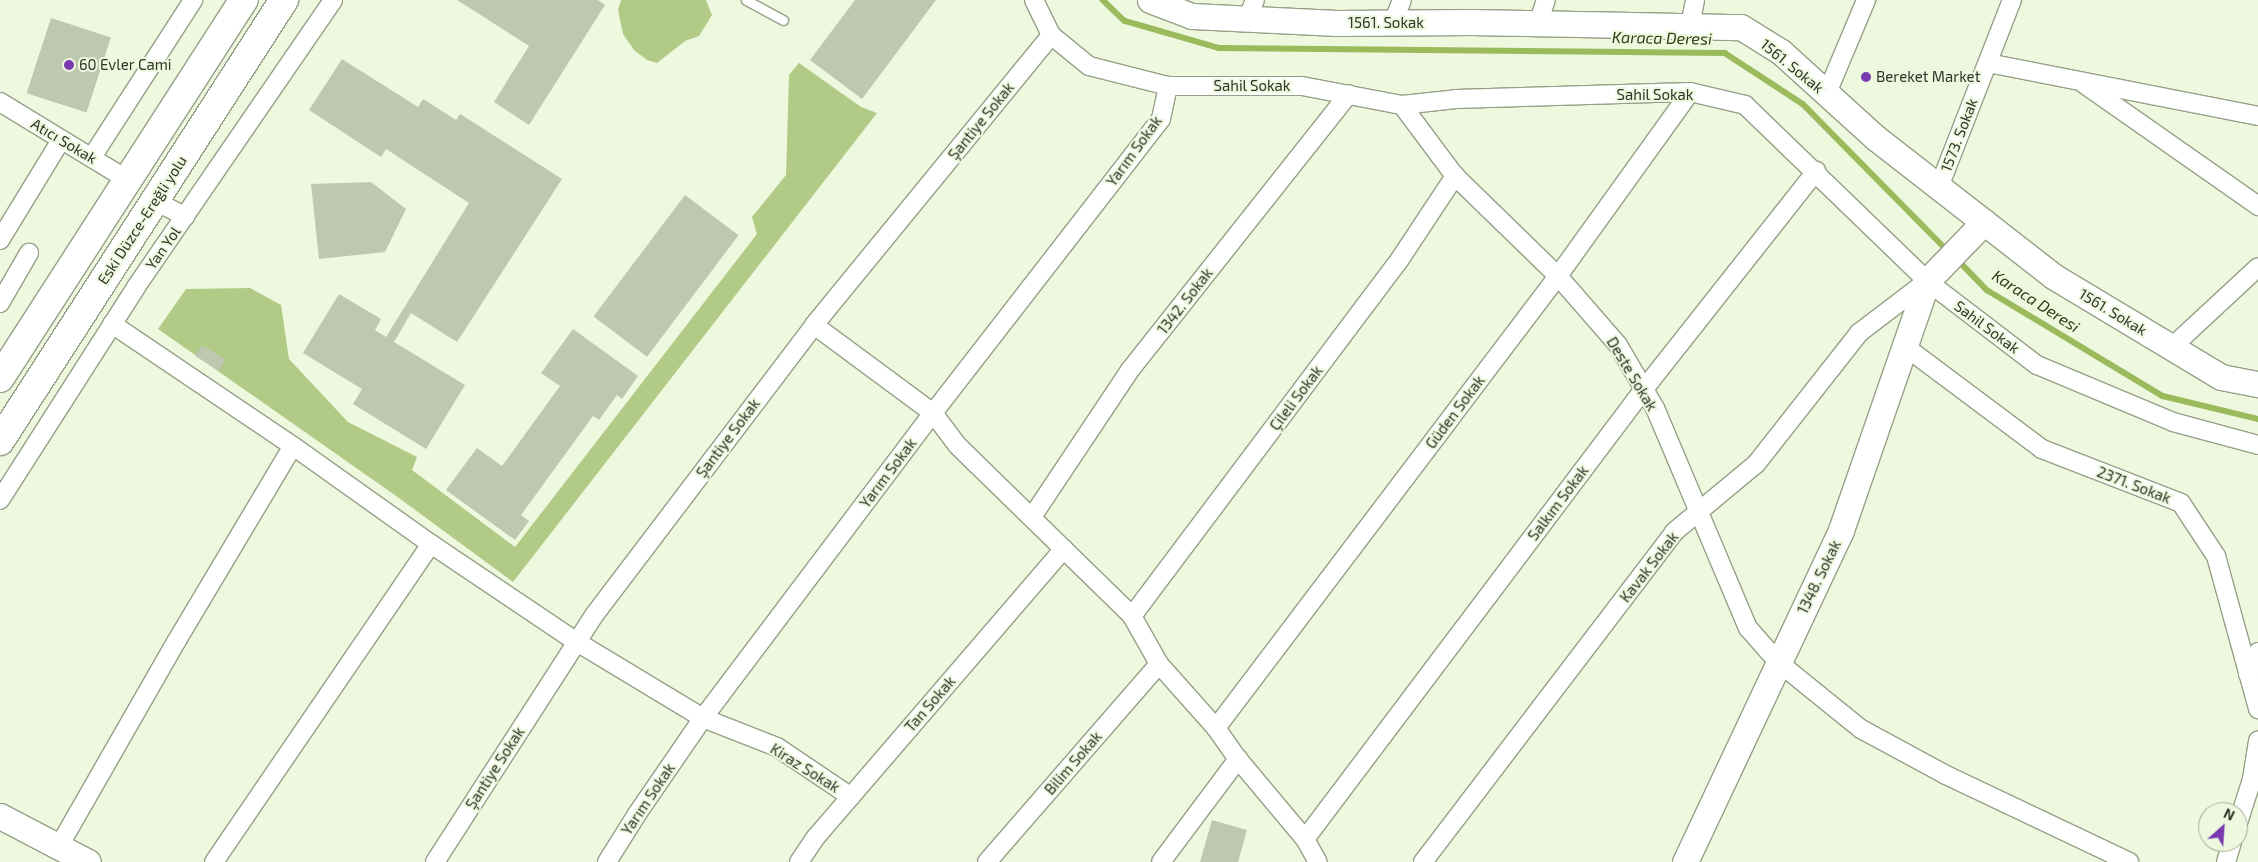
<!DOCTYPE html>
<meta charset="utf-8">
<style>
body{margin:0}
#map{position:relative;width:2258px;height:862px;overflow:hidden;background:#edf8de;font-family:"Exo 2",sans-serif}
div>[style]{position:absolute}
.green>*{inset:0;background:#b1cb86}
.stream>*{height:5.5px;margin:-2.75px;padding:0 2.75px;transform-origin:2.75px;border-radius:2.75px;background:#9aba5b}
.building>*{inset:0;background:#bec8af;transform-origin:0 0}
.roads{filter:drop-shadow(1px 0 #96a088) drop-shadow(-1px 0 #96a088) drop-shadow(0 1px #96a088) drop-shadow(0 -1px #96a088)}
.lane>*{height:9px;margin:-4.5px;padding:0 4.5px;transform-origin:4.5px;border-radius:4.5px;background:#fff}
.street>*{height:18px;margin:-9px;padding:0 9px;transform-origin:9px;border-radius:9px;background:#fff}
.secondary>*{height:25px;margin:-12.5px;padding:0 12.5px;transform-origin:12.5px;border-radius:12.5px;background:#fff}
.primary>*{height:28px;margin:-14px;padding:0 14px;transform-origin:14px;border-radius:14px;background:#fff}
.dots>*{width:14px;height:14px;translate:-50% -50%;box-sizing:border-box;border:2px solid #edf8de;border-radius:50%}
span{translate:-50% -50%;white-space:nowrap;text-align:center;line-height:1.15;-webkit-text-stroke:4px #edf8de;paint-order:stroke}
.street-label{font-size:15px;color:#30342a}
.poi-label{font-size:15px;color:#30342a}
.left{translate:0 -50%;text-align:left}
.water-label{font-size:16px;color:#303d15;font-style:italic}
.north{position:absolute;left:2198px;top:802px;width:50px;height:50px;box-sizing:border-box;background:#edf8de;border:1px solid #a1aa96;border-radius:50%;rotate:26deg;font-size:14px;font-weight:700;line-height:20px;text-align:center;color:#30342a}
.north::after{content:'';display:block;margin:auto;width:18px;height:22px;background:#793ab0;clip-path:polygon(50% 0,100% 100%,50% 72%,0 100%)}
</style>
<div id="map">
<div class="green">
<div style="clip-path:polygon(621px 0,706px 0,712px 15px,699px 36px,685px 41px,657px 63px,647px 60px,634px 50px,623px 34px,618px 10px)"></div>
<div style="clip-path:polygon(799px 63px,861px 107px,877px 113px,513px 582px,399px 498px,158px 329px,186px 289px,250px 288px,281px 305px,289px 359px,348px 422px,417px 457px,412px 470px,515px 547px,757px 234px,752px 217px,786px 175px,789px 75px)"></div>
</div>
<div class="stream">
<div style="left:1103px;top:0;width:30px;rotate:44deg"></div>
<div style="left:1125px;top:21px;width:98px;rotate:16deg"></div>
<div style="left:1219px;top:48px;width:506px;rotate:0.57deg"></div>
<div style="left:1725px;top:53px;width:93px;rotate:33.2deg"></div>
<div style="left:1803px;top:104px;width:205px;rotate:45.4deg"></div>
<div style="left:1956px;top:258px;width:45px;rotate:45.9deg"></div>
<div style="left:1987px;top:290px;width:205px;rotate:31.1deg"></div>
<div style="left:2163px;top:396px;width:98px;rotate:13.6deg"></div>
</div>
<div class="building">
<div style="clip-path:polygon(457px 0,598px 0,605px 5px,529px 125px,494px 102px,529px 46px)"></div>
<div style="clip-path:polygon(855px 0,936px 0,862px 99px,810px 60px)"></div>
<div style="left:51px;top:18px;width:63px;height:79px;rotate:18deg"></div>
<div style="clip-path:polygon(342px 59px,418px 107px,423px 99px,456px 120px,460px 114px,562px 179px,457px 342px,411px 313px,394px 342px,465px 385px,426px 449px,353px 404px,362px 389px,303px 353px,339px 294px,381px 319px,375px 330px,386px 337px,469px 203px,386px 149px,381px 157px,309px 110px)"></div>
<div style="clip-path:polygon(371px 182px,406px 209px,385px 252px,319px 259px,311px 184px)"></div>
<div style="left:685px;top:195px;width:67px;height:152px;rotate:37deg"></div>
<div style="clip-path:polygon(573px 329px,638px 376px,622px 399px,617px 395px,599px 420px,593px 416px,521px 515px,529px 521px,515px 540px,446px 490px,477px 448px,502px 466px,560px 386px,541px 373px)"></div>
<div style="left:202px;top:345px;width:28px;height:13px;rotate:32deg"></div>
<div style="clip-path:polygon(1212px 820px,1247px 830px,1238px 862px,1200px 862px)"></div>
</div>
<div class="roads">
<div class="lane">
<div style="left:746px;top:0;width:42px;rotate:28.4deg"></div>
</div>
<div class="street">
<div style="left:1034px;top:0;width:39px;rotate:64deg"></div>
<div style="left:1051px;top:35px;width:49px;rotate:39.2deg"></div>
<div style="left:1089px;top:66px;width:81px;rotate:14.2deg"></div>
<div style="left:1168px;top:86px;width:134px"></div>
<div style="left:1302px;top:86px;width:102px;rotate:10.8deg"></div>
<div style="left:1402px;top:105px;width:54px;rotate:-6.3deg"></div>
<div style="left:1456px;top:99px;width:234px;rotate:-1.7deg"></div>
<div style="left:1690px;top:92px;width:57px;rotate:13.3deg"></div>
<div style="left:1745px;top:105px;width:253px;rotate:44deg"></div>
<div style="left:1927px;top:281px;width:138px;rotate:37.4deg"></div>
<div style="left:2037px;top:365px;width:147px;rotate:22.7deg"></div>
<div style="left:2173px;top:422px;width:88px;rotate:15.1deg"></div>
<div style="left:1248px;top:18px;width:19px;rotate:-69deg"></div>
<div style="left:1393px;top:23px;width:25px;rotate:-69deg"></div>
<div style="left:1538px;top:24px;width:25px;rotate:-72deg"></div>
<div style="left:1690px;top:26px;width:26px;rotate:-79deg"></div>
<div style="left:1988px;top:63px;width:275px;rotate:11.1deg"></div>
<div style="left:2084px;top:84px;width:213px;rotate:35deg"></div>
<div style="left:1827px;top:93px;width:101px;rotate:-67.2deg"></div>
<div style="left:0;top:102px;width:150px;rotate:31.4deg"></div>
<div style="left:1402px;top:105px;width:89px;rotate:53.3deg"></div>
<div style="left:1455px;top:176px;width:144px;rotate:44.2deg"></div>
<div style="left:1558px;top:276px;width:91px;rotate:49deg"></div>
<div style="left:1618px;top:345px;width:73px;rotate:59.6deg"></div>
<div style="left:1655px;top:408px;width:239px;rotate:67.1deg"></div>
<div style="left:1748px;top:628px;width:45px;rotate:48.6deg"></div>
<div style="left:1778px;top:662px;width:107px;rotate:38.9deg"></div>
<div style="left:1861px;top:729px;width:97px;rotate:28.4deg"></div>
<div style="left:1946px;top:775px;width:203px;rotate:25.4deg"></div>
<div style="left:92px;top:157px;width:187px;rotate:-57.2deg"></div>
<div style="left:1939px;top:187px;width:201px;rotate:-68.7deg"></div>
<div style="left:155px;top:201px;width:34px;rotate:27deg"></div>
<div style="left:0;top:240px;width:117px;rotate:-58.6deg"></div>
<div style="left:0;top:303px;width:58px;rotate:-59.9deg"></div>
<div style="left:112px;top:324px;width:218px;rotate:34deg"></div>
<div style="left:293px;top:446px;width:169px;rotate:35.4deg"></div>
<div style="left:431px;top:544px;width:176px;rotate:33.9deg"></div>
<div style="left:577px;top:642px;width:147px;rotate:31.1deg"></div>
<div style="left:703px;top:718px;width:79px;rotate:21.4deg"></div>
<div style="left:777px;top:747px;width:89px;rotate:34deg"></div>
<div style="left:814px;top:325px;width:148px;rotate:36.5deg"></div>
<div style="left:933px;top:413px;width:40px;rotate:53deg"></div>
<div style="left:957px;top:445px;width:245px;rotate:44.3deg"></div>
<div style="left:1132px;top:616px;width:55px;rotate:60.6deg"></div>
<div style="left:1159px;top:664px;width:86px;rotate:48.3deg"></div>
<div style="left:1216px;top:728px;width:38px;rotate:55deg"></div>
<div style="left:1238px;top:759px;width:104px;rotate:50.1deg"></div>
<div style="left:1305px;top:839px;width:26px;rotate:61deg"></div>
<div style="left:1903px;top:345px;width:174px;rotate:36.8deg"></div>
<div style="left:2042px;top:449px;width:149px;rotate:21.2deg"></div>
<div style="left:2181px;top:503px;width:64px;rotate:56.6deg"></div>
<div style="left:2216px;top:556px;width:159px;rotate:74.6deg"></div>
<div style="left:2172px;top:347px;width:117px;rotate:-42.9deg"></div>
<div style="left:0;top:500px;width:253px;rotate:-57.4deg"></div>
<div style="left:136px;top:287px;width:348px;rotate:-55.5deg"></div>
<div style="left:1032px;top:517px;width:177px;rotate:-56.3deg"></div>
<div style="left:1130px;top:370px;width:352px;rotate:-51.6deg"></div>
<div style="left:1132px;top:616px;width:446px;rotate:-53.1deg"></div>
<div style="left:1400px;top:259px;width:100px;rotate:-56.5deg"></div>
<div style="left:2248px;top:674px;width:24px;rotate:-66deg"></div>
<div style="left:1216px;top:728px;width:567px;rotate:-52.89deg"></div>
<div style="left:1558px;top:276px;width:226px;rotate:-54.3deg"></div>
<div style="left:2238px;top:823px;width:46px;rotate:-72.3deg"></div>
<div style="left:2252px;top:779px;width:39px;rotate:-81deg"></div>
<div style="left:1305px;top:839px;width:563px;rotate:-53.01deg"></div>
<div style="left:1644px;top:389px;width:278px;rotate:-51.7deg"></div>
<div style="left:58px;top:848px;width:237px;rotate:-60.2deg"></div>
<div style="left:176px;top:642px;width:228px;rotate:-59.2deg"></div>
<div style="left:214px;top:862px;width:385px;rotate:-55.7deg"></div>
<div style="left:435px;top:862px;width:295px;rotate:-57.2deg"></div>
<div style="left:595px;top:614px;width:363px;rotate:-52.8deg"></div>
<div style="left:814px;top:325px;width:375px;rotate:-50.7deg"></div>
<div style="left:607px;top:862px;width:57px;rotate:-58deg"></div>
<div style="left:637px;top:814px;width:116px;rotate:-55.5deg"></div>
<div style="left:703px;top:718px;width:382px;rotate:-53deg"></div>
<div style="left:933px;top:413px;width:372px;rotate:-52.2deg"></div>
<div style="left:1161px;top:119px;width:34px;rotate:-78deg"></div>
<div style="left:799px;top:862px;width:30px;rotate:-56deg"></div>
<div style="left:816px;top:837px;width:380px;rotate:-49.3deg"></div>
<div style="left:987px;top:862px;width:262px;rotate:-49deg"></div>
<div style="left:1161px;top:862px;width:129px;rotate:-53.2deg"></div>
<div style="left:1423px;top:862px;width:415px;rotate:-52.7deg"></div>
<div style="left:1674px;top:532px;width:107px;rotate:-39.7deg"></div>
<div style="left:1756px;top:464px;width:167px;rotate:-51.8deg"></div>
<div style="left:1859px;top:333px;width:86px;rotate:-37.4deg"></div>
<div style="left:2226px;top:862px;width:21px;rotate:-73deg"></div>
</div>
<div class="secondary">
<div style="left:1150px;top:0;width:45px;rotate:20.9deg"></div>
<div style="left:1192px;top:16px;width:145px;rotate:2.8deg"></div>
<div style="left:1337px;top:23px;width:134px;rotate:-0.4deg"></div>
<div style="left:1471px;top:22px;width:270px;rotate:1.1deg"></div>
<div style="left:1741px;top:27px;width:47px;rotate:32deg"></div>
<div style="left:1781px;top:52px;width:128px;rotate:42.2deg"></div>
<div style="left:1876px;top:138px;width:224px;rotate:37.9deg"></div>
<div style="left:2053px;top:276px;width:196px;rotate:31deg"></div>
<div style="left:2221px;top:377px;width:38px;rotate:11deg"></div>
<div style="left:0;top:816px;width:99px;rotate:27.6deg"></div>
<div style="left:1685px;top:862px;width:367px;rotate:-64.8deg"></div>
<div style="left:1841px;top:530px;width:263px;rotate:-70.9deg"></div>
<div style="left:1927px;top:281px;width:82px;rotate:-46deg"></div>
</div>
<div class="primary">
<div style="left:0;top:378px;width:450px;rotate:-57.2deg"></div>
<div style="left:0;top:441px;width:525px;rotate:-57.22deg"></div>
</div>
</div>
<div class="dots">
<div style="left:69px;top:65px;background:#793ab0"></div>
<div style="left:1866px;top:77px;background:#793ab0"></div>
</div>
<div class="street-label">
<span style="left:1386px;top:23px">1561. Sokak</span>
<span style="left:1792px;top:66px;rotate:39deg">1561. Sokak</span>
<span style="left:1252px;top:86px">Sahil Sokak</span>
<span style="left:1655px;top:95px">Sahil Sokak</span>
<span style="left:981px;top:121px;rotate:-51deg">Şantiye Sokak</span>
<span style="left:1959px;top:135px;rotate:-69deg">1573. Sokak</span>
<span style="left:64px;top:141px;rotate:31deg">Atıcı Sokak</span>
<span style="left:1134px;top:151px;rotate:-54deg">Yarım Sokak</span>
<span style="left:142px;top:220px;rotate:-57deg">Eski Düzce-Ereğli yolu</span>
<span style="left:163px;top:248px;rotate:-55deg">Yan Yol</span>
<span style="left:1185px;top:301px;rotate:-52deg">1342. Sokak</span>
<span style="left:2113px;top:312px;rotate:31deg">1561. Sokak</span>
<span style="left:1987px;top:327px;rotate:37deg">Sahil Sokak</span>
<span style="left:1632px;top:374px;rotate:59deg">Deste Sokak</span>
<span style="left:1296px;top:398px;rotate:-53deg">Çileli Sokak</span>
<span style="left:1455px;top:412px;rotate:-53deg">Güden Sokak</span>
<span style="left:728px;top:438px;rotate:-53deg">Şantiye Sokak</span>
<span style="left:888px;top:473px;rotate:-53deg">Yarım Sokak</span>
<span style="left:2134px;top:485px;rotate:21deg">2371. Sokak</span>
<span style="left:1558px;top:503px;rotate:-53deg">Salkım Sokak</span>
<span style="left:1649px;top:567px;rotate:-52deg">Kavak Sokak</span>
<span style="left:1819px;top:577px;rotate:-64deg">1348. Sokak</span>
<span style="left:930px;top:704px;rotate:-49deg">Tan Sokak</span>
<span style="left:1073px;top:763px;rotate:-49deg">Bilim Sokak</span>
<span style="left:495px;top:768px;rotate:-57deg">Şantiye Sokak</span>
<span style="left:805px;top:768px;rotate:32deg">Kiraz Sokak</span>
<span style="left:648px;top:799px;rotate:-56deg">Yarım Sokak</span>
</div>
<div class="poi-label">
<span class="left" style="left:79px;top:65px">60 Evler Cami</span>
<span class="left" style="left:1876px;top:77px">Bereket Market</span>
</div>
<div class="water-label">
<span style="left:1662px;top:38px;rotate:1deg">Karaca Deresi</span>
<span style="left:2036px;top:301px;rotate:33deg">Karaca Deresi</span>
</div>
<div class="north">N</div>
</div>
